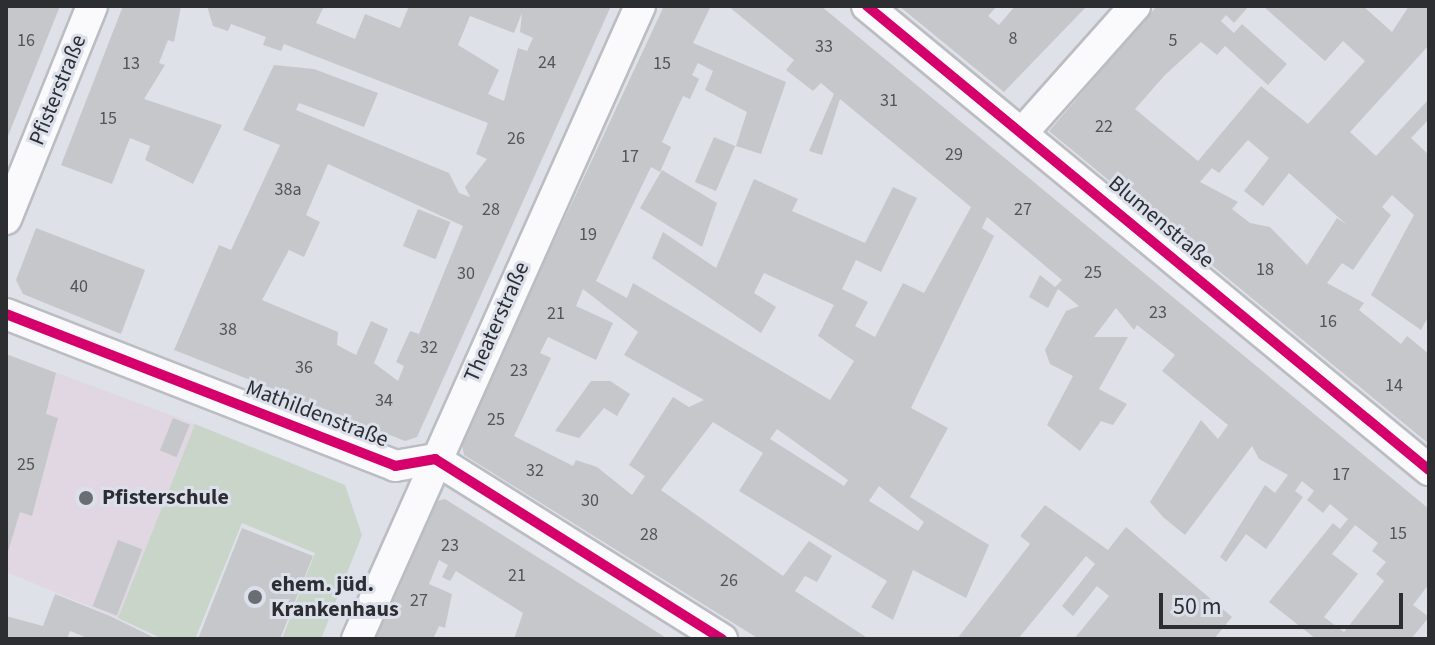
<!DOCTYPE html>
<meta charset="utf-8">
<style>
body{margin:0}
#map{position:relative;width:1435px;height:645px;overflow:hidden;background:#dee1e8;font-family:"Source Sans 3",sans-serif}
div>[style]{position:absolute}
.education>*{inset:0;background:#e1d7e3}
.green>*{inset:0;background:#c8d5c8}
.building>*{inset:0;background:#c5c7cb;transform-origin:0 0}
.roads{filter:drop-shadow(2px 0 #bbbdc2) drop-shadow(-2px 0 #bbbdc2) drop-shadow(0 2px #bbbdc2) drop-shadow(0 -2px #bbbdc2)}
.minor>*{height:30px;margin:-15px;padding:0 15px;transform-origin:15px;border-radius:15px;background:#fafafc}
.cycleway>*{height:10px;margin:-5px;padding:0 5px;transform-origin:5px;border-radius:5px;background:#d6006c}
.dots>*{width:22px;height:22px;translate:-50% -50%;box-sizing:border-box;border:4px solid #dbe0eb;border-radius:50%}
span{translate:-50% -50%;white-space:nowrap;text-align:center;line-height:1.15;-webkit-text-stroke:6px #dbe0eb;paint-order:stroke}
.number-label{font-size:18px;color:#525458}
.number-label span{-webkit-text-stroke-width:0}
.street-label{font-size:22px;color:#2c2e32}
.poi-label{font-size:22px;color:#2c2e32;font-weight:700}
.left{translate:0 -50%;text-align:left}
.frame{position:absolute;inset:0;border:8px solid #2c2e32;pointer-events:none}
.scale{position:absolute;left:1159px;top:593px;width:244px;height:36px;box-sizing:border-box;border:4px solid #2c2e32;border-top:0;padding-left:10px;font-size:24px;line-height:28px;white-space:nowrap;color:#2c2e32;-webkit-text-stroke:6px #dbe0eb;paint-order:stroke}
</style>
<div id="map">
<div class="education">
<div style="clip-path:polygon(6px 354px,195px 424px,118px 618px,6px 572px)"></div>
</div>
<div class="green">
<div style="clip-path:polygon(195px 424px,345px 485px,362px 535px,321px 639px,282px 639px,315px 553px,242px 523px,195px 639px,163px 639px,118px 618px)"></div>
</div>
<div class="building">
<div style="clip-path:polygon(6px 6px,60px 6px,6px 141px)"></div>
<div style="clip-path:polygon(123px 6px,181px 6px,174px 42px,168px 40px,159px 63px,165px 65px,144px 99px,222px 125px,193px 184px,145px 160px,150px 146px,130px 138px,112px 184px,61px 165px)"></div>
<div style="clip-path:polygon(evenodd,207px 6px,324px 6px,316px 23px,355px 39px,365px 14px,400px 28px,409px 6px,611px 6px,417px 437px,405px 441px,174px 350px,219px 245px,231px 250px,280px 145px,243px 130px,274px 65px,314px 69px,378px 93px,364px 127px,299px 103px,296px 110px,449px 173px,459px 193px,470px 197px,465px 187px,487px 159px,476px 154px,488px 123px,284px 44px,281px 51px,263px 45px,266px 37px,231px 24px,228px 31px,213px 26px,207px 6px,522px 13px,520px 32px,533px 38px,527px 51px,518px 48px,504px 101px,488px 94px,499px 70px,458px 45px,470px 16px,514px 33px,522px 13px,207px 6px,328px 164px,463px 226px,419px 334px,410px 331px,396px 362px,404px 366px,398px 381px,374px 363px,388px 329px,371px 321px,356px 355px,337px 345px,338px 332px,262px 300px,289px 250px,304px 257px,320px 222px,306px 215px,328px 164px)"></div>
<div style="clip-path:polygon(evenodd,664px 6px,710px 8px,693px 43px,786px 82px,761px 154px,736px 146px,747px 112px,705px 90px,713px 71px,698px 63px,692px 75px,699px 79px,690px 99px,683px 96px,662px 142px,671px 147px,660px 172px,651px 167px,596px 281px,627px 298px,633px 283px,830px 400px,854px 361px,818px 336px,834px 305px,764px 273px,754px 293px,776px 307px,761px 333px,652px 258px,663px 232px,716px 268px,754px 179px,798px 199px,792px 211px,865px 243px,893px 187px,917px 198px,881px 272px,856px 260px,842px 289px,868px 302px,855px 326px,875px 337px,903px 283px,924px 293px,971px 207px,840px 99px,822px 155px,809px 151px,834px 94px,821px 83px,813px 91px,786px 70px,794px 60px,728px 6px,821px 6px,1429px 509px,1429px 584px,1413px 605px,1429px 617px,1411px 639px,1316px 639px,1269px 602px,1333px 523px,1340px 529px,1348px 519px,1330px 504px,1323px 513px,1307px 500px,1314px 491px,1302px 481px,1295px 491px,1303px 497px,1266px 549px,1246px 534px,1226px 562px,1220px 557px,1265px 485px,1275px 493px,1288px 475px,1259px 459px,1252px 446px,1185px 535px,1163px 517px,1150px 502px,1201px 420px,1218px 439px,1228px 425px,1162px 371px,1175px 355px,1137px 325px,1134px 330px,1116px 308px,1094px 337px,1128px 337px,1099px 389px,1127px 404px,1113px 425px,1101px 421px,1080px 451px,1047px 425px,1073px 376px,1050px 364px,1045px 350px,1066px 311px,1079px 306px,1058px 289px,1048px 308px,1029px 297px,1040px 275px,1055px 287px,1062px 280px,987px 217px,982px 228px,994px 236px,911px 408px,948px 428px,910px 497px,989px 545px,966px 598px,913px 570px,893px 620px,871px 607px,887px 581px,739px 491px,763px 453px,713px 422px,661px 490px,783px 576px,809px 541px,832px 556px,817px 582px,805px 576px,795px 591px,869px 639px,759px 639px,464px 455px,461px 440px,664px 6px,583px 289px,638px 332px,624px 355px,704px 400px,689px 407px,673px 397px,629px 465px,645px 476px,632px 495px,597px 467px,576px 460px,573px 466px,514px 436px,551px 358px,540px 353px,548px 337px,596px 360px,613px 323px,576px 306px,583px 289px,664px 6px,777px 429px,848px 480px,844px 486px,770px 439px,777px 429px,664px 6px,879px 486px,924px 522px,918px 531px,869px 501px,879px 486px,664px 6px,1355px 525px,1378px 543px,1372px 551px,1386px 562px,1376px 574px,1384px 581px,1344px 632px,1324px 617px,1358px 574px,1332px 554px,1355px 525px)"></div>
<div style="clip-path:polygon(899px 6px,997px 6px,988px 16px,999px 25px,1015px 6px,1087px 6px,1004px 92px)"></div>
<div style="clip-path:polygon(evenodd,1157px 6px,1249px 6px,1234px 23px,1226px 15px,1221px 21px,1234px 33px,1242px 24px,1287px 64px,1268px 85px,1225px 46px,1217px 55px,1201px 42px,1165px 75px,1135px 109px,1198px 161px,1261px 86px,1308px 124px,1365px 61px,1343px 41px,1325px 61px,1263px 6px,1363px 6px,1392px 32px,1409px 6px,1429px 6px,1429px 45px,1350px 132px,1376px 156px,1429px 99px,1429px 119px,1411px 138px,1429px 155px,1429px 315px,1421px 330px,1371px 295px,1414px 215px,1392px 195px,1382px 207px,1391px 215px,1353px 270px,1342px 263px,1327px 283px,1364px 303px,1359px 310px,1401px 344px,1407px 336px,1429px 354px,1429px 444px,1049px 131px,1157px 6px,1248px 140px,1269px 158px,1244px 191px,1263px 206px,1289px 173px,1347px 225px,1337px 218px,1307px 265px,1270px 227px,1250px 223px,1232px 209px,1238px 202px,1200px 182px,1212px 168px,1219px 173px,1248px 140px)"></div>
<div style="left:714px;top:137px;width:23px;height:49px;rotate:23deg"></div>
<div style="clip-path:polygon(662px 170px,717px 203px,702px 247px,640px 208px)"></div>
<div style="left:418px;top:209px;width:35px;height:40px;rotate:22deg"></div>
<div style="clip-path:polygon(36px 228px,145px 270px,121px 334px,23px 294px,16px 280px)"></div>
<div style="clip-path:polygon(6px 354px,56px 373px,46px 414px,58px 418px,32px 516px,20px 512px,7px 555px)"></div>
<div style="clip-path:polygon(591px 381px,610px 381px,630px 394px,617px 416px,604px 408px,579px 438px,555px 431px)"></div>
<div style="left:173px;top:418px;width:18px;height:35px;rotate:22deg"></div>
<div style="clip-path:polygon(445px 499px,668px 639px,514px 639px,523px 613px,456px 571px,450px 581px,442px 577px,448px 565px,439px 560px,429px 584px,452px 594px,445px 628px,439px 626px,433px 639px,373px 639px,429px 503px)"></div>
<div style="clip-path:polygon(1045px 505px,1108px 550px,1126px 527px,1232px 617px,1214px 639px,1074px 639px,1109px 596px,1097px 586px,1073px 616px,1062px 606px,1095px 564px,1086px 556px,1018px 639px,957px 639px,1030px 544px,1020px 536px)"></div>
<div style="clip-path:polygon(242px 528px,313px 556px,280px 639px,198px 639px)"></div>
<div style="left:118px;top:540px;width:26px;height:71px;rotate:21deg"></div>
<div style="clip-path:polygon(55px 594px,110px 616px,157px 639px,90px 639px,70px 631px,67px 639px,6px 639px,6px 616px,43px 626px)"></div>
</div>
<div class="roads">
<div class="minor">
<div style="left:867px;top:6px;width:729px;rotate:39.54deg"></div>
<div style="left:1022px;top:133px;width:170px;rotate:-48.3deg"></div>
<div style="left:6px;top:219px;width:230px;rotate:-68deg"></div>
<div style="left:6px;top:314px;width:418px;rotate:21.3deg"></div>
<div style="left:395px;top:466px;width:41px;rotate:-9.9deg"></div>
<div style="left:435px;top:459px;width:339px;rotate:32.1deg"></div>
<div style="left:357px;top:639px;width:693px;rotate:-65.91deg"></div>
</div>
</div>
<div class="cycleway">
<div style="left:867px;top:6px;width:729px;rotate:39.54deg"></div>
<div style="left:6px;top:314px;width:418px;rotate:21.3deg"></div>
<div style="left:395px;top:466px;width:41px;rotate:-9.9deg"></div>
<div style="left:435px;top:459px;width:339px;rotate:32.1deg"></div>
</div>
<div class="dots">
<div style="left:86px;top:498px;background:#6a6d72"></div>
<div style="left:255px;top:597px;background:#6a6d72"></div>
</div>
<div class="number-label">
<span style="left:1013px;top:39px">8</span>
<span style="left:26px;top:41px">16</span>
<span style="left:1173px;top:41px">5</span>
<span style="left:824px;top:47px">33</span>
<span style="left:547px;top:63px">24</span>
<span style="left:131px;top:64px">13</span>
<span style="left:662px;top:64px">15</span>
<span style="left:889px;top:101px">31</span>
<span style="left:108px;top:119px">15</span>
<span style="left:1104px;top:127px">22</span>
<span style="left:516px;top:139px">26</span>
<span style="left:954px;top:155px">29</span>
<span style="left:630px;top:157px">17</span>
<span style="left:288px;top:190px">38a</span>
<span style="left:491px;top:210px">28</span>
<span style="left:1023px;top:210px">27</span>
<span style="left:588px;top:235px">19</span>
<span style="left:1265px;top:270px">18</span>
<span style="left:1093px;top:273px">25</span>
<span style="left:466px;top:274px">30</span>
<span style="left:79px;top:287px">40</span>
<span style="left:1158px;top:313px">23</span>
<span style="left:556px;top:314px">21</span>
<span style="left:1328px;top:322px">16</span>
<span style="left:228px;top:330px">38</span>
<span style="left:429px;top:348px">32</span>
<span style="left:304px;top:368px">36</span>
<span style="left:519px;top:371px">23</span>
<span style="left:1394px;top:386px">14</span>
<span style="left:384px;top:401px">34</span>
<span style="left:496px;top:420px">25</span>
<span style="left:26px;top:465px">25</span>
<span style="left:535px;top:471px">32</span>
<span style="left:1341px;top:475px">17</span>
<span style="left:590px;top:501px">30</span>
<span style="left:1398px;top:534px">15</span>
<span style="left:649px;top:535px">28</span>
<span style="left:450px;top:546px">23</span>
<span style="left:517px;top:576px">21</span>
<span style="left:729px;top:581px">26</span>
<span style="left:419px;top:601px">27</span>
</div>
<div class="street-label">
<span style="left:58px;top:90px;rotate:-68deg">Pfisterstraße</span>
<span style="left:1161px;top:222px;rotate:40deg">Blumenstraße</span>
<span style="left:497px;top:322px;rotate:-66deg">Theaterstraße</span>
<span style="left:317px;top:414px;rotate:21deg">Mathildenstraße</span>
</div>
<div class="poi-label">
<span class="left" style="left:102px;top:498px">Pfisterschule</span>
<span class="left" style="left:271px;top:597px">ehem. jüd.<br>Krankenhaus</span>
</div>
<div class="frame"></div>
<div class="scale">50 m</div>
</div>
